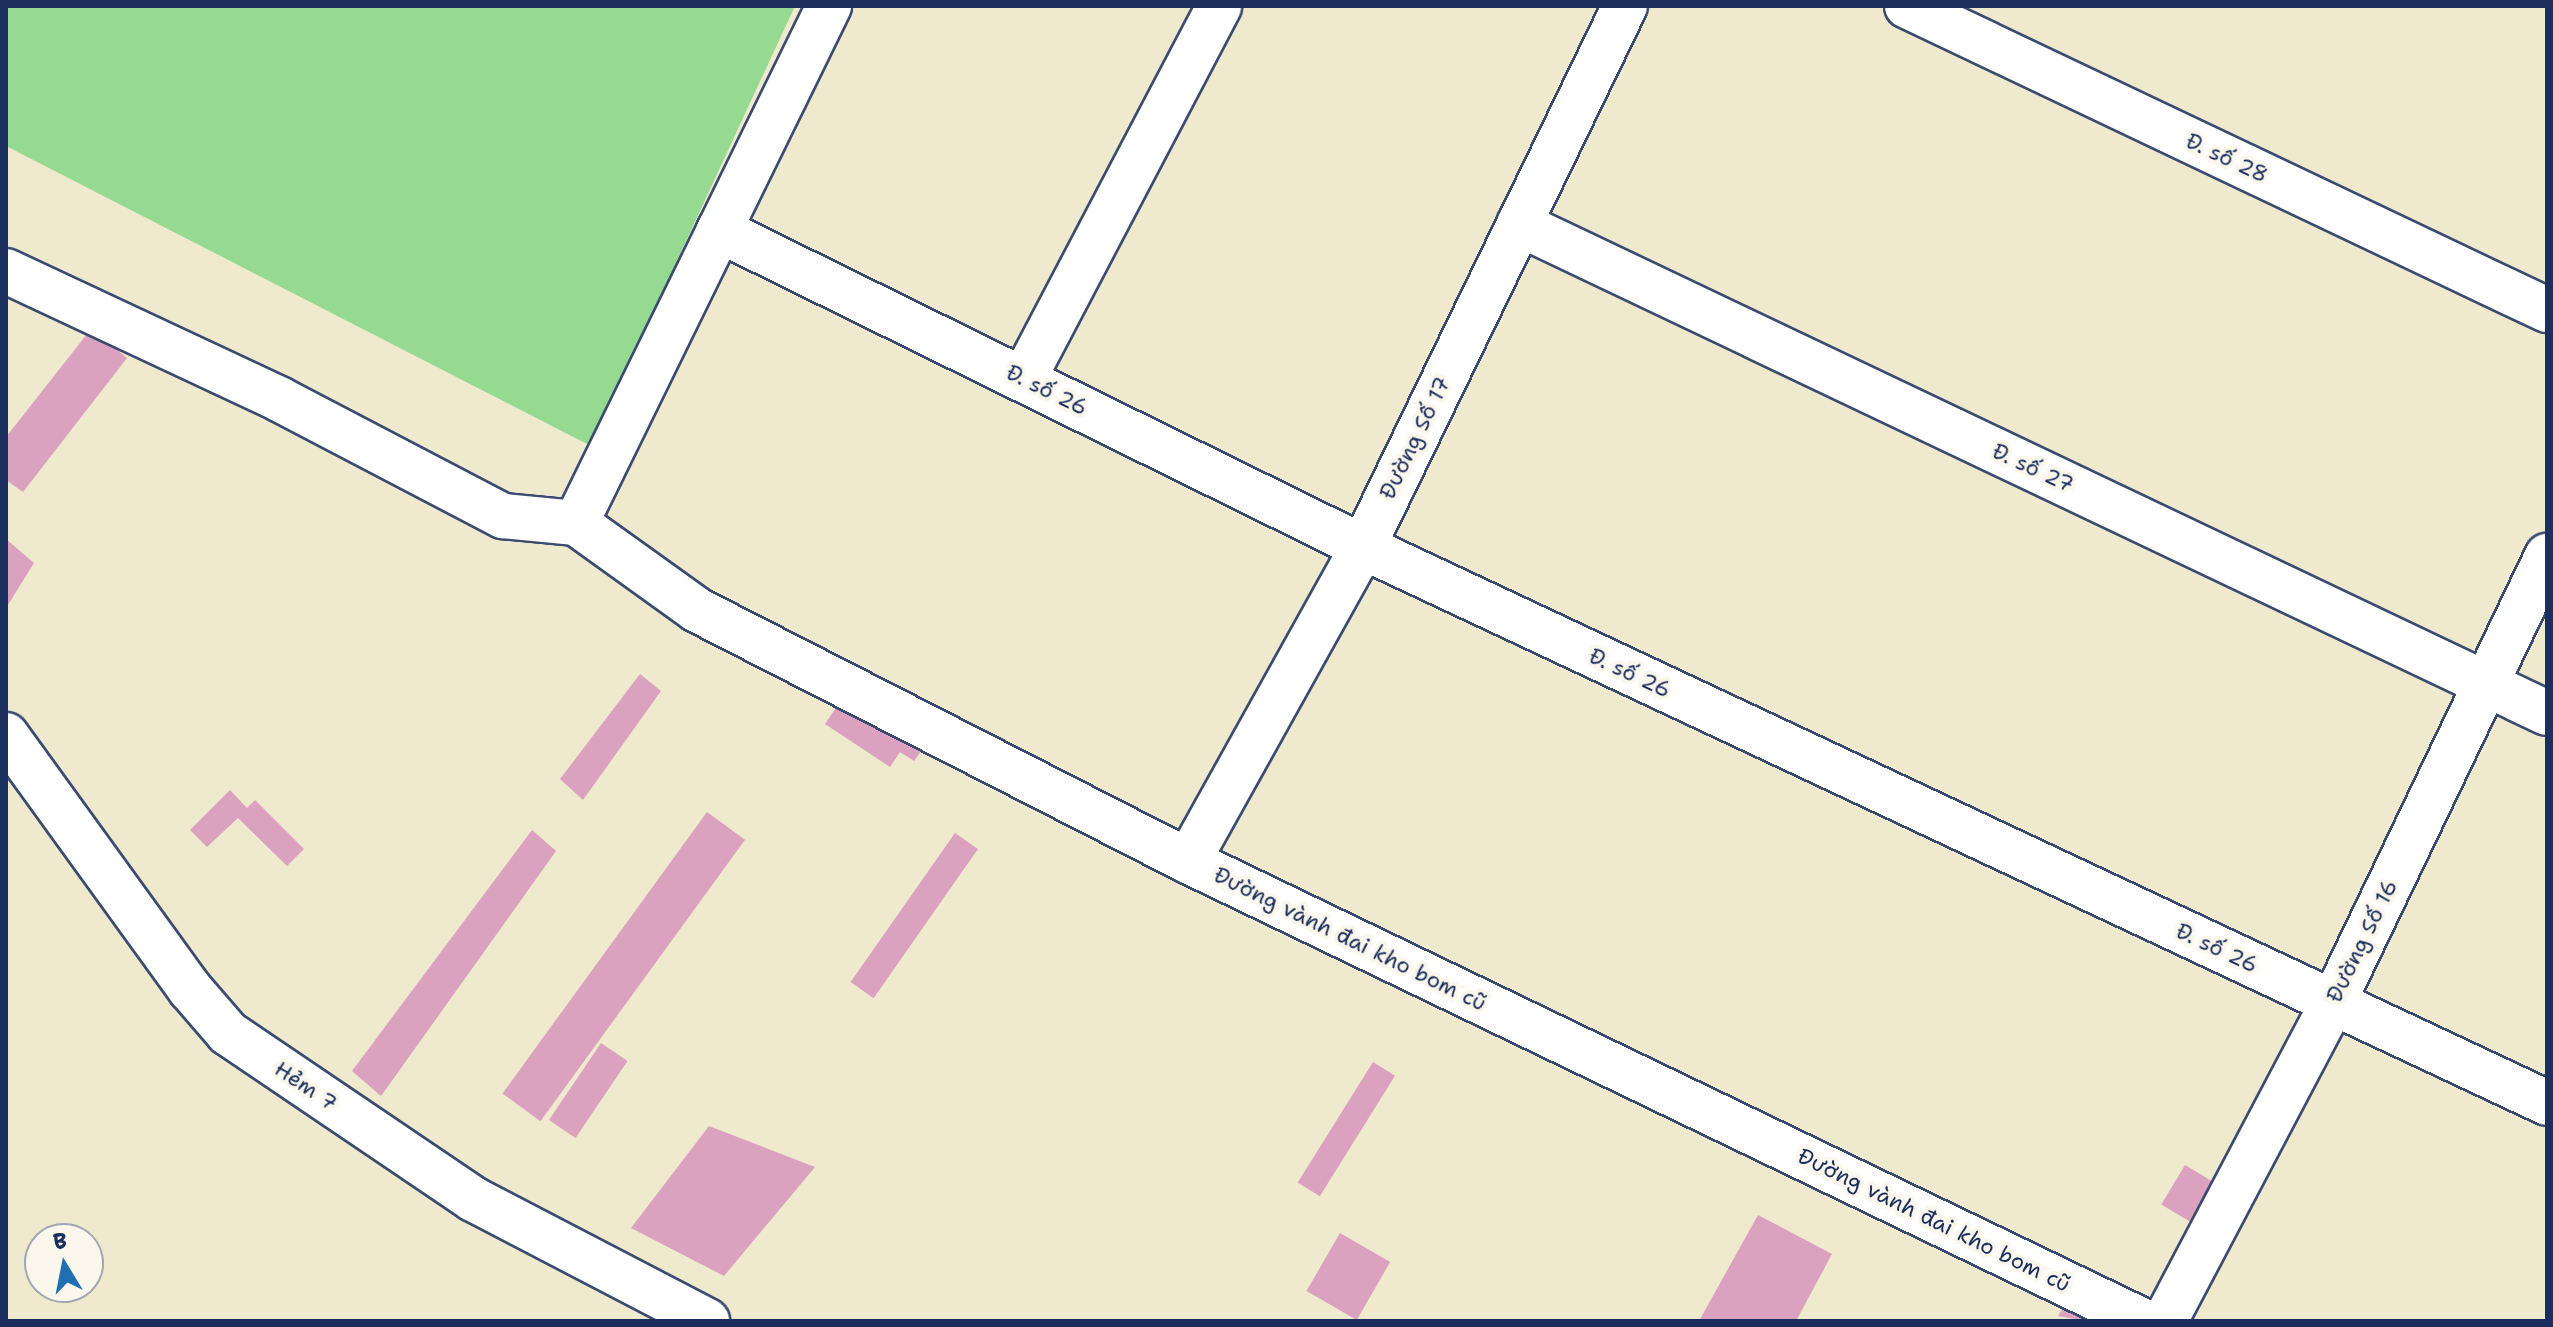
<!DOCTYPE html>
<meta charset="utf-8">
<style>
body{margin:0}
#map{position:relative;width:2553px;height:1327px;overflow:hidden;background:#efe9ce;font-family:"Shantell Sans",sans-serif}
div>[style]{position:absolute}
.green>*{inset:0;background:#96da92}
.building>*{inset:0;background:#daa2be;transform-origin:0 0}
.roads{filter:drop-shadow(2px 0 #3b4b6f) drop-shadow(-2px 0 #3b4b6f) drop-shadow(0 2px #3b4b6f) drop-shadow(0 -2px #3b4b6f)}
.street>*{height:44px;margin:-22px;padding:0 22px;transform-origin:22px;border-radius:22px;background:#fff}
span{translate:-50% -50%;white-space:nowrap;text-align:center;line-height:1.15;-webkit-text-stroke:8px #fbf7ec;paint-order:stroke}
.street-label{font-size:22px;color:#1b2f5e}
.frame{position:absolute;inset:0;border:8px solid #1b2f5e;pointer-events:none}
.north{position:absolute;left:24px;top:1223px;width:80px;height:80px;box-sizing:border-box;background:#fbf7ec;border:2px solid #a1a7b3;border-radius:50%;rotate:350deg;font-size:22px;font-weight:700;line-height:32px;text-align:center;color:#1b2f5e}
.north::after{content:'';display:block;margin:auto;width:28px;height:36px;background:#1f6fb2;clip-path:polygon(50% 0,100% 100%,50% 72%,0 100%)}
</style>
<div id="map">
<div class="green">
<div style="clip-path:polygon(6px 6px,795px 6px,591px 446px,6px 146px)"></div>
</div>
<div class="building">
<div style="clip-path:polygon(91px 329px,127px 358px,23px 492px,6px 480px,6px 437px)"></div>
<div style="clip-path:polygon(6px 539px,34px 563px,6px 608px)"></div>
<div style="clip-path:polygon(640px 674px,661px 691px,583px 800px,560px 779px)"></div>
<div style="clip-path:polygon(847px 691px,926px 744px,914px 761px,900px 752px,890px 767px,825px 724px)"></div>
<div style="clip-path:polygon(230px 790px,247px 808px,255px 800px,304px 849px,287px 866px,238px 818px,207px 847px,190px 830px)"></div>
<div style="left:707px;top:812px;width:47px;height:348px;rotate:36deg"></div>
<div style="clip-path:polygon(532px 830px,556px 851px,381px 1096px,352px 1071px)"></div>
<div style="left:955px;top:833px;width:28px;height:182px;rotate:35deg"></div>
<div style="left:601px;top:1043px;width:32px;height:93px;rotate:34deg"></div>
<div style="left:1373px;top:1062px;width:26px;height:142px;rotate:32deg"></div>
<div style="clip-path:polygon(709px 1126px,815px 1167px,724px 1276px,631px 1228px)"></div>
<div style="left:2185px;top:1165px;width:39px;height:46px;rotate:31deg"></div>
<div style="clip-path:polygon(1758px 1215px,1832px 1254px,1796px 1321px,1699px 1321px)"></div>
<div style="left:1340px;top:1233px;width:58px;height:67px;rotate:30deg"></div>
<div style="clip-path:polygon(2068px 1300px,2091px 1313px,2086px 1321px,2058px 1316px)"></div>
</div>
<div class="roads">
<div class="street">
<div style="left:1907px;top:6px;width:709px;rotate:25.41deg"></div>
<div style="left:1519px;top:224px;width:1138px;rotate:25.44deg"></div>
<div style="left:719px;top:230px;width:718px;rotate:26.21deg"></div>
<div style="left:1363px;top:547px;width:1308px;rotate:25.15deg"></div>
<div style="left:6px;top:271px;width:302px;rotate:25.1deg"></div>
<div style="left:279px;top:399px;width:253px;rotate:27.6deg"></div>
<div style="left:503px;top:516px;width:73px;rotate:5.5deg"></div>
<div style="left:1024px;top:378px;width:420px;rotate:-62.3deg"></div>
<div style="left:576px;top:523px;width:149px;rotate:35.7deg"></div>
<div style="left:697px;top:610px;width:551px;rotate:27.08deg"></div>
<div style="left:1188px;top:861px;width:1060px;rotate:25.72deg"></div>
<div style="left:576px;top:523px;width:576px;rotate:-63.92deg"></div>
<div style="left:6px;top:735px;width:314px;rotate:54.1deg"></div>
<div style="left:190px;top:989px;width:58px;rotate:49.2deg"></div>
<div style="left:228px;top:1033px;width:296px;rotate:34.1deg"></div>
<div style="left:473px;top:1199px;width:264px;rotate:27.5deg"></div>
<div style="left:1188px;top:861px;width:359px;rotate:-60.9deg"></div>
<div style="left:1363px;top:547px;width:601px;rotate:-64.16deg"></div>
<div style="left:2165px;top:1321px;width:360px;rotate:-62.2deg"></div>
<div style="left:2333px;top:1003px;width:496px;rotate:-64.4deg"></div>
</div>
</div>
<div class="street-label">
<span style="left:2227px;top:158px;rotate:25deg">Đ. số 28</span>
<span style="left:1047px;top:390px;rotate:26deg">Đ. số 26</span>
<span style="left:1415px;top:438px;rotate:-64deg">Đường Số 17</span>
<span style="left:2033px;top:468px;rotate:25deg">Đ. số 27</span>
<span style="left:1630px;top:673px;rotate:25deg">Đ. số 26</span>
<span style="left:1350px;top:939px;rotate:26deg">Đường vành đai kho bom cũ</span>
<span style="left:2362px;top:941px;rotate:-64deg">Đường Số 16</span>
<span style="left:2217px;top:948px;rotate:25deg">Đ. số 26</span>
<span style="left:306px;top:1086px;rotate:34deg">Hẻm 7</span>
<span style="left:1934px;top:1220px;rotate:26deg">Đường vành đai kho bom cũ</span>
</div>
<div class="frame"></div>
<div class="north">B</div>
</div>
